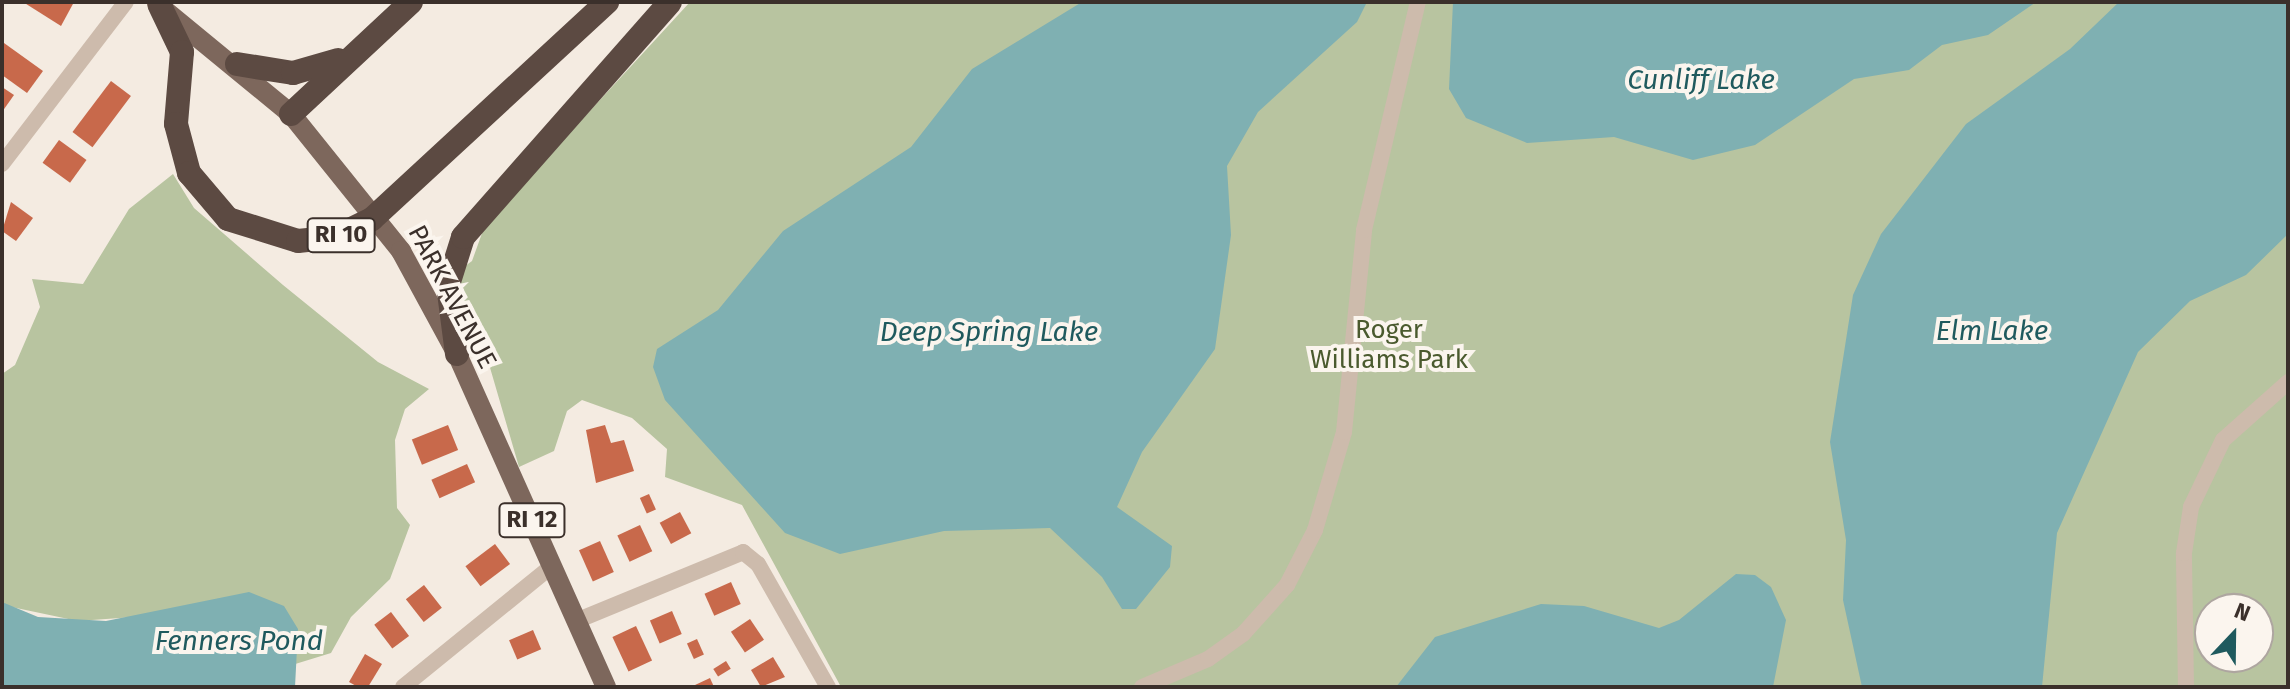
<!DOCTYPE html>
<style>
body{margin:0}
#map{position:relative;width:2290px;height:689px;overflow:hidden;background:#f4ebe1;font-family:"Fira Sans",sans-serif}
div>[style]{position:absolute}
.green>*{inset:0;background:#b8c4a0}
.water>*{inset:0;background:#7fb0b2}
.building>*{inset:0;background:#c8694b;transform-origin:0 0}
.minor>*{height:16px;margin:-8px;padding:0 8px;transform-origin:8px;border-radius:8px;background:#cdbbac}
.primary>*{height:20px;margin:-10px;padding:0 10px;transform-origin:10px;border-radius:10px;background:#7d675c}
.motorway>*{height:24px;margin:-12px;padding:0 12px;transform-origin:12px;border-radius:12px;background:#5c4a42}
span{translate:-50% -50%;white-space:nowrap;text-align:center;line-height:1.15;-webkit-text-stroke:8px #fbf5ee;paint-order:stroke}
.shield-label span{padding:2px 6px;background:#fbf5ee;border:2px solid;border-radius:6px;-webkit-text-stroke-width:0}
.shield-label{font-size:24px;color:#3b302b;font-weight:700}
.street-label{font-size:26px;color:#3b302b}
.park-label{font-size:26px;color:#4a5a2e}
.water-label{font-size:28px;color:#1f5a5e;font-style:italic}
.frame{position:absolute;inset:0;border:4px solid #3b302b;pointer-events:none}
.north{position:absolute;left:2194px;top:593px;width:80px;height:80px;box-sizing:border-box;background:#fbf5ee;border:2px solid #aea6a0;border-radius:50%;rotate:22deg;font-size:22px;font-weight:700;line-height:32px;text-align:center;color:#3b302b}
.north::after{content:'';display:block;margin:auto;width:28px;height:36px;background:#1f5a5e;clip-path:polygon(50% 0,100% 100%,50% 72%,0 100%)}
</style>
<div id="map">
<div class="green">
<div style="clip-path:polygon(evenodd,690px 2px,2288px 2px,2288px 687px,841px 687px,742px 505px,665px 477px,667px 449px,632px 418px,582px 400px,567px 411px,554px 451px,519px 467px,477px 323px,461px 305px,461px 269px,472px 261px,485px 225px,690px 2px,2210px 609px,2258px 609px,2258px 657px,2210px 657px,2210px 609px)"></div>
<div style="clip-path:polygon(173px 174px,194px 208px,283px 285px,378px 362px,429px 389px,405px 409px,395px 440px,397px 508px,410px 525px,390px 579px,351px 617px,331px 653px,292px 665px,134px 617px,78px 621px,2px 605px,2px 374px,15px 365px,40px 307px,32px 279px,83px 284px,129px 209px)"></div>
</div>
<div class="water">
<div style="clip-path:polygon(1082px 2px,1367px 2px,1357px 22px,1258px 112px,1227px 166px,1231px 235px,1215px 349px,1142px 452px,1117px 507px,1172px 546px,1170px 567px,1136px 609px,1122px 609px,1102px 577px,1050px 528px,944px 531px,840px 554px,785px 533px,665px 400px,653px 367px,657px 349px,718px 310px,783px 231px,911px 147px,972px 69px)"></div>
<div style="clip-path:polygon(1453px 2px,2036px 2px,1988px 35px,1942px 45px,1909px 70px,1854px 79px,1755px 145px,1693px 160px,1614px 137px,1527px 143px,1466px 118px,1449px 89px)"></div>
<div style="clip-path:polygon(2119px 2px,2288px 2px,2288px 234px,2246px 275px,2190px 301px,2138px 352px,2057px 533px,2042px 687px,1862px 687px,1843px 600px,1846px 540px,1830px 442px,1853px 295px,1881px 234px,1966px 124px,2070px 49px)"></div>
<div style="clip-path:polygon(1736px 574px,1755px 575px,1771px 587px,1786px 620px,1773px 687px,1396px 687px,1435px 637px,1541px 604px,1584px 606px,1659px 628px,1679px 620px)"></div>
<div style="clip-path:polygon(249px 592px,284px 606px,298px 629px,295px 687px,2px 687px,2px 602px,38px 617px,106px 621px)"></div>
</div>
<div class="building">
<div style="clip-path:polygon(23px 2px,74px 2px,61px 26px)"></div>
<div style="clip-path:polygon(4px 43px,43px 71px,27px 93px,2px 75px)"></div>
<div style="left:111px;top:81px;width:25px;height:64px;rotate:37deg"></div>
<div style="clip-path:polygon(2px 87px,14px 95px,2px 112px)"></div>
<div style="left:59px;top:140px;width:34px;height:28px;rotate:36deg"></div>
<div style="clip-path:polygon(11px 202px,33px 218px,16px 241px,2px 231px)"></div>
<div style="left:448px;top:425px;width:27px;height:39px;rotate:68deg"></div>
<div style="clip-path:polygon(605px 425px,611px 443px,624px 440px,634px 471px,596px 483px,586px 430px)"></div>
<div style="left:467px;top:464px;width:20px;height:39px;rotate:66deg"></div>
<div style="left:649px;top:494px;width:17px;height:10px;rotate:66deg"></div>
<div style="left:680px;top:512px;width:24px;height:23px;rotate:62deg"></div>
<div style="left:640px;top:525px;width:29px;height:25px;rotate:65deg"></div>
<div style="left:600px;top:541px;width:34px;height:23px;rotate:66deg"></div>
<div style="left:495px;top:544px;width:25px;height:37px;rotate:53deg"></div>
<div style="left:731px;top:582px;width:24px;height:29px;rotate:66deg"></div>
<div style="left:424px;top:585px;width:29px;height:23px;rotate:52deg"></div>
<div style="left:672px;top:611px;width:25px;height:24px;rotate:67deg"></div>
<div style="left:391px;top:612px;width:30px;height:21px;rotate:53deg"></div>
<div style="left:750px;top:619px;width:25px;height:23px;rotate:56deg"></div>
<div style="left:636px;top:626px;width:38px;height:26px;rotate:65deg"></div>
<div style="left:533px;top:630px;width:21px;height:26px;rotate:67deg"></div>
<div style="left:697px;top:639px;width:17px;height:11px;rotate:66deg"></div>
<div style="clip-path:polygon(365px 654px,382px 664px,368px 687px,358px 687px,349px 682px)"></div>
<div style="clip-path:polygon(773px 657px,785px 677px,761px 687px,751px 670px)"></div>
<div style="left:726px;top:661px;width:9px;height:15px;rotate:58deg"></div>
<div style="clip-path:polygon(710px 678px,714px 687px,696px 687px,695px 685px)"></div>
</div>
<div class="minor">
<div style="left:2px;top:164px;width:204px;rotate:-52.6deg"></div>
<div style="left:576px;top:621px;width:181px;rotate:-22.4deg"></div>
<div style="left:743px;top:552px;width:19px;rotate:39deg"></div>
<div style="left:758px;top:564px;width:142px;rotate:60.4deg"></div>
<div style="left:403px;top:687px;width:192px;rotate:-39.1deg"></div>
<div style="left:1142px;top:687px;width:72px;rotate:-23deg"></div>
<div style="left:1208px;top:659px;width:43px;rotate:-35.5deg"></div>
<div style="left:1243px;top:634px;width:66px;rotate:-48.1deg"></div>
<div style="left:1287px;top:585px;width:62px;rotate:-63deg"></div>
<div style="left:1315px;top:530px;width:102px;rotate:-73.5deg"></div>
<div style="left:1344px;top:432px;width:203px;rotate:-84.3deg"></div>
<div style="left:1364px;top:230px;width:234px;rotate:-76.7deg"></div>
<div style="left:2186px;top:687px;width:134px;rotate:-90.9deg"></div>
<div style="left:2184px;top:553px;width:47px;rotate:-81.3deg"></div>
<div style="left:2191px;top:507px;width:74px;rotate:-64.5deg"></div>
<div style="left:2223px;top:440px;width:87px;rotate:-41.7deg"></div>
</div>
<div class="primary">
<div style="left:157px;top:4px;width:173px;rotate:39.4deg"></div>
<div style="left:291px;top:114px;width:176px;rotate:51.2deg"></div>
<div style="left:401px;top:251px;width:117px;rotate:61.5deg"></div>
<div style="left:457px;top:354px;width:365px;rotate:65.9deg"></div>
</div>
<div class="motorway">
<div style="left:160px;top:6px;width:51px;rotate:64.4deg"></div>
<div style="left:182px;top:52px;width:72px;rotate:94.8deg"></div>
<div style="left:176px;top:124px;width:51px;rotate:75.1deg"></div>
<div style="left:189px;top:173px;width:60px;rotate:49.7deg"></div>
<div style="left:228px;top:219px;width:73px;rotate:17.4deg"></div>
<div style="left:298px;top:241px;width:37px;rotate:-6deg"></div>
<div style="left:335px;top:237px;width:41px;rotate:-25.9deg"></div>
<div style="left:372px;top:219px;width:320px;rotate:-42.7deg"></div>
<div style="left:237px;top:64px;width:57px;rotate:9.1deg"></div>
<div style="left:293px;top:73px;width:47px;rotate:-16.1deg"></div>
<div style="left:291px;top:114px;width:164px;rotate:-43deg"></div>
<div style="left:457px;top:354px;width:70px;rotate:-97.4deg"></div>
<div style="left:448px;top:285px;width:50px;rotate:-72.6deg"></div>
<div style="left:463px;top:237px;width:313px;rotate:-48.6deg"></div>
</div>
<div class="shield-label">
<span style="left:341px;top:235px">RI 10</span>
<span style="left:532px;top:520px">RI 12</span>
</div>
<div class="street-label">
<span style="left:452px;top:297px;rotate:62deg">PARK AVENUE</span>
</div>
<div class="park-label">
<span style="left:1389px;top:345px">Roger<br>Williams Park</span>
</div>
<div class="water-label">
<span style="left:1701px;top:80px">Cunliff Lake</span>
<span style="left:1992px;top:331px">Elm Lake</span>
<span style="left:989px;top:332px">Deep Spring Lake</span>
<span style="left:239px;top:641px">Fenners Pond</span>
</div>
<div class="frame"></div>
<div class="north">N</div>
</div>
